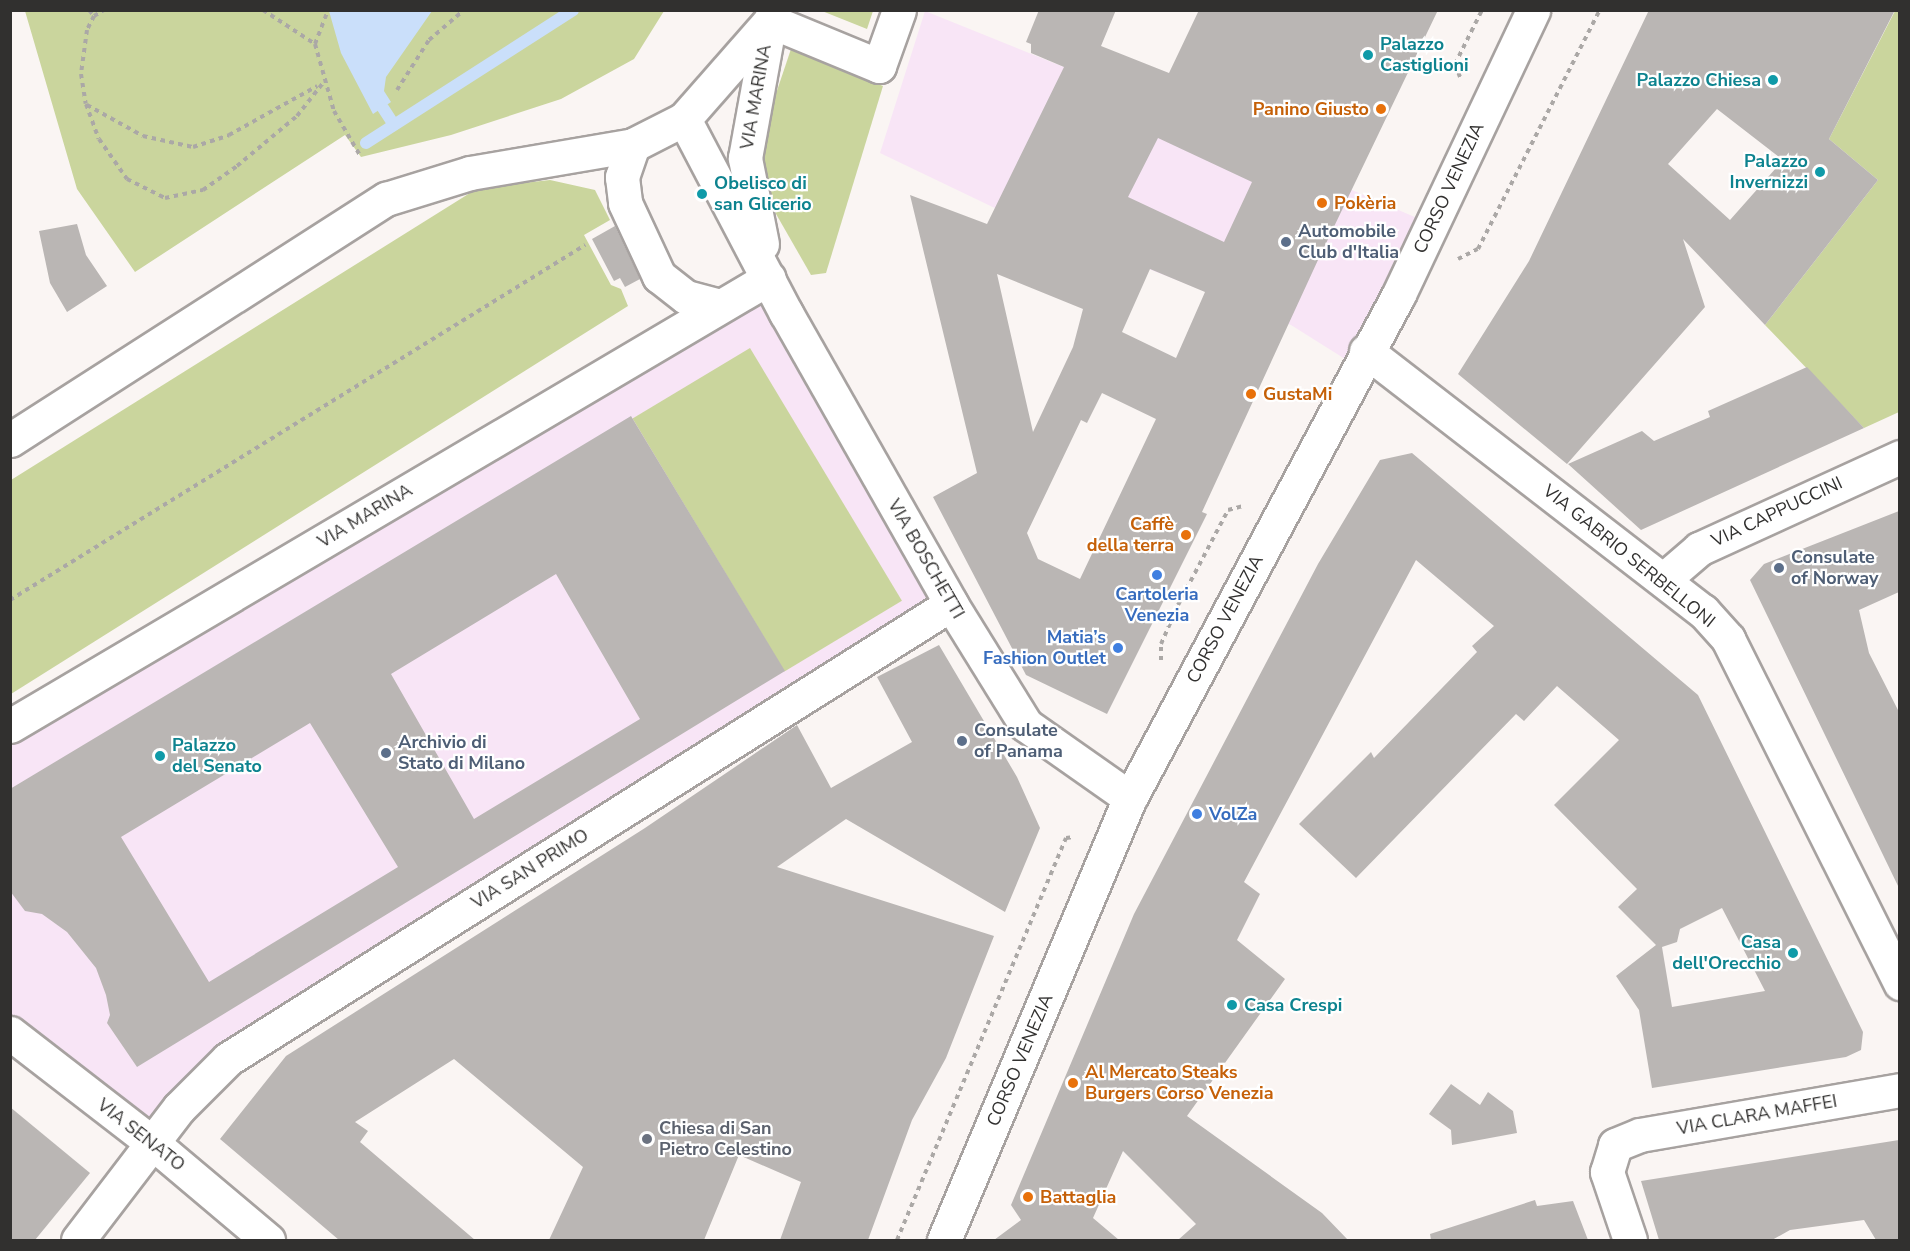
<!DOCTYPE html>
<meta charset="utf-8">
<style>
body{margin:0}
#map{position:relative;width:1910px;height:1251px;overflow:hidden;background:#faf5f3;font-family:"Nunito Sans",sans-serif}
div>[style]{position:absolute}
.commercial>*{inset:0;background:#f8e5f6}
.green>*{inset:0;background:#cad59d;transform-origin:0 0}
.water>*{inset:0;background:#cadffa}
.stream>*{height:12px;margin:-6px;padding:0 6px;transform-origin:6px;border-radius:6px;background:#cadffa}
.building>*{inset:0;background:#bab6b4}
.path>*{height:4px;margin-top:-2px;transform-origin:0;background:repeating-linear-gradient(90deg,#aba8a6 0 4.5px,transparent 0 9px)}
.roads{filter:drop-shadow(2px 0 #a7a2a0) drop-shadow(-2px 0 #a7a2a0) drop-shadow(0 2px #a7a2a0) drop-shadow(0 -2px #a7a2a0)}
.minor>*{height:33px;margin:-16.5px;padding:0 16.5px;transform-origin:16.5px;border-radius:16.5px;background:#fff}
.dots>*{width:16px;height:16px;translate:-50% -50%;box-sizing:border-box;border:3px solid #fff;border-radius:50%}
span{translate:-50% -50%;white-space:nowrap;text-align:center;line-height:1.15;-webkit-text-stroke:4.5px #fff;paint-order:stroke}
.culture-label{font-size:18px;color:#0d838f;font-weight:700}
.left{translate:0 -50%;text-align:left}
.right{translate:-100% -50%;text-align:right}
.street-label{font-size:18px;color:#31302f}
.food-label{font-size:18px;color:#c56008;font-weight:700}
.service-label{font-size:18px;color:#4e5e75;font-weight:700}
.shop-label{font-size:18px;color:#366cbe;font-weight:700}
.worship-label{font-size:18px;color:#5b616d;font-weight:700}
.frame{position:absolute;inset:0;border:12px solid #31302f;pointer-events:none}
</style>
<div id="map">
<div class="commercial">
<div style="clip-path:polygon(925px 11px,1091px 78px,1424px 221px,1353px 364px,1291px 325px,1001px 211px,880px 153px)"></div>
<div style="clip-path:polygon(768px 283px,947px 602px,226px 1056px,154px 1139px,11px 1030px,10px 730px)"></div>
</div>
<div class="green">
<div style="clip-path:polygon(25px 11px,664px 11px,634px 59px,561px 99px,451px 135px,361px 157px,345px 135px,135px 272px,77px 189px)"></div>
<div style="clip-path:polygon(822px 11px,873px 11px,867px 29px)"></div>
<div style="clip-path:polygon(1895px 11px,1899px 11px,1899px 412px,1864px 428px,1765px 325px,1878px 180px,1829px 139px)"></div>
<div style="clip-path:polygon(791px 49px,883px 86px,826px 273px,811px 275px,760px 186px,753px 162px)"></div>
<div style="clip-path:polygon(550px 180px,595px 190px,610px 220px,584px 235px,611px 285px,621px 289px,628px 306px,11px 694px,11px 480px,478px 188px)"></div>
<div style="left:750px;top:348px;width:295px;height:137px;rotate:59deg"></div>
</div>
<div class="water">
<div style="clip-path:polygon(329px 11px,432px 11px,386px 77px,384px 91px,391px 102px,373px 114px,341px 53px)"></div>
</div>
<div class="stream">
<div style="left:383px;top:108px;width:20px;rotate:57deg"></div>
<div style="left:366px;top:143px;width:246px;rotate:-32.7deg"></div>
</div>
<div class="building">
<div style="clip-path:polygon(evenodd,1039px 10px,1116px 10px,1101px 46px,1169px 73px,1199px 10px,1438px 10px,1318px 260px,1202px 512px,1207px 514px,1107px 714px,1026px 675px,933px 497px,977px 473px,910px 195px,987px 224px,1064px 67px,1031px 53px,1031px 44px,1026px 42px,1039px 10px,1158px 138px,1252px 182px,1224px 242px,1128px 197px,1158px 138px,1039px 10px,1150px 269px,1205px 292px,1176px 358px,1122px 332px,1150px 269px,1039px 10px,997px 274px,1083px 309px,1073px 347px,1033px 432px,997px 274px,1039px 10px,1102px 393px,1156px 419px,1080px 579px,1038px 559px,1027px 533px,1081px 420px,1087px 423px,1102px 393px)"></div>
<div style="clip-path:polygon(evenodd,1649px 10px,1895px 10px,1829px 139px,1878px 180px,1765px 325px,1683px 239px,1705px 307px,1567px 464px,1458px 374px,1529px 261px,1649px 10px,1717px 109px,1783px 160px,1730px 220px,1668px 164px,1717px 109px)"></div>
<div style="clip-path:polygon(77px 224px,86px 255px,107px 286px,67px 312px,50px 283px,39px 231px)"></div>
<div style="clip-path:polygon(615px 226px,640px 279px,625px 287px,620px 278px,614px 281px,592px 239px)"></div>
<div style="clip-path:polygon(1807px 367px,1864px 428px,1641px 530px,1568px 464px,1642px 431px,1654px 441px,1710px 417px,1708px 411px)"></div>
<div style="clip-path:polygon(evenodd,631px 416px,785px 671px,137px 1067px,107px 1023px,110px 1015px,106px 995px,96px 968px,67px 932px,42px 914px,25px 911px,10px 891px,10px 789px,631px 416px,556px 574px,640px 719px,474px 819px,391px 674px,556px 574px,631px 416px,310px 723px,398px 867px,209px 982px,121px 837px,310px 723px)"></div>
<div style="clip-path:polygon(evenodd,1412px 453px,1698px 695px,1863px 1032px,1861px 1050px,1846px 1057px,1652px 1088px,1639px 1010px,1616px 976px,1656px 945px,1618px 907px,1637px 889px,1554px 805px,1619px 740px,1557px 686px,1524px 721px,1516px 714px,1356px 878px,1299px 824px,1371px 752px,1374px 758px,1477px 652px,1472px 646px,1494px 626px,1416px 560px,1244px 882px,1260px 894px,1237px 940px,1285px 979px,1187px 1116px,1322px 1213px,1348px 1240px,1178px 1240px,1196px 1224px,1123px 1151px,1093px 1218px,1119px 1240px,994px 1240px,1021px 1220px,1011px 1205px,1134px 914px,1318px 564px,1380px 460px,1412px 453px,1722px 908px,1765px 991px,1672px 1007px,1662px 947px,1677px 942px,1680px 929px,1722px 908px)"></div>
<div style="clip-path:polygon(1899px 511px,1899px 592px,1859px 610px,1869px 653px,1899px 712px,1899px 888px,1750px 580px,1764px 564px)"></div>
<div style="clip-path:polygon(939px 645px,1017px 777px,1040px 828px,1005px 912px,846px 819px,777px 867px,994px 936px,946px 1058px,912px 1120px,868px 1240px,780px 1240px,801px 1182px,739px 1155px,704px 1240px,549px 1240px,583px 1167px,454px 1059px,355px 1122px,368px 1131px,360px 1142px,475px 1240px,339px 1240px,220px 1139px,286px 1056px,645px 828px,797px 725px,831px 788px,912px 742px,877px 677px)"></div>
<div style="clip-path:polygon(1451px 1084px,1480px 1105px,1488px 1092px,1513px 1111px,1517px 1133px,1452px 1145px,1451px 1130px,1429px 1114px)"></div>
<div style="clip-path:polygon(10px 1107px,90px 1173px,35px 1240px,10px 1240px)"></div>
<div style="clip-path:polygon(1899px 1140px,1899px 1240px,1876px 1240px,1864px 1220px,1790px 1230px,1772px 1240px,1659px 1240px,1641px 1181px)"></div>
<div style="clip-path:polygon(1535px 1200px,1537px 1206px,1573px 1201px,1588px 1240px,1431px 1240px,1430px 1234px)"></div>
</div>
<div class="path">
<div style="left:89px;top:10px;width:8px;rotate:50deg"></div>
<div style="left:94px;top:16px;width:12px;rotate:-31deg"></div>
<div style="left:263px;top:10px;width:62px;rotate:33.2deg"></div>
<div style="left:315px;top:44px;width:36px;rotate:-69deg"></div>
<div style="left:94px;top:16px;width:16px;rotate:117deg"></div>
<div style="left:87px;top:30px;width:44px;rotate:97.8deg"></div>
<div style="left:81px;top:74px;width:30px;rotate:81deg"></div>
<div style="left:86px;top:104px;width:37px;rotate:70deg"></div>
<div style="left:99px;top:139px;width:49px;rotate:55deg"></div>
<div style="left:127px;top:179px;width:42px;rotate:26.6deg"></div>
<div style="left:165px;top:198px;width:39px;rotate:-12deg"></div>
<div style="left:203px;top:190px;width:42px;rotate:-35.2deg"></div>
<div style="left:237px;top:166px;width:78px;rotate:-39.8deg"></div>
<div style="left:297px;top:116px;width:42px;rotate:-51.8deg"></div>
<div style="left:315px;top:44px;width:70px;rotate:74.2deg"></div>
<div style="left:334px;top:111px;width:53px;rotate:59.6deg"></div>
<div style="left:1460px;top:77px;width:14px;rotate:-111deg"></div>
<div style="left:1455px;top:64px;width:60px;rotate:-63.4deg"></div>
<div style="left:397px;top:90px;width:59px;rotate:-57.4deg"></div>
<div style="left:429px;top:40px;width:46px;rotate:-40.6deg"></div>
<div style="left:87px;top:105px;width:64px;rotate:29deg"></div>
<div style="left:143px;top:136px;width:51px;rotate:12.4deg"></div>
<div style="left:193px;top:147px;width:38px;rotate:-18deg"></div>
<div style="left:229px;top:135px;width:101px;rotate:-29.1deg"></div>
<div style="left:1458px;top:259px;width:22px;rotate:-27deg"></div>
<div style="left:1478px;top:249px;width:268px;rotate:-63deg"></div>
<div style="left:10px;top:600px;width:676px;rotate:-31.69deg"></div>
<div style="left:1161px;top:660px;width:16px;rotate:-90deg"></div>
<div style="left:1161px;top:644px;width:43px;rotate:-66.4deg"></div>
<div style="left:1178px;top:605px;width:107px;rotate:-62.2deg"></div>
<div style="left:1228px;top:510px;width:16px;rotate:-15deg"></div>
<div style="left:897px;top:1240px;width:436px;rotate:-67.2deg"></div>
<div style="left:1066px;top:838px;width:8px;rotate:-7deg"></div>
</div>
<div class="roads">
<div class="minor">
<div style="left:770px;top:21px;width:118px;rotate:22.4deg"></div>
<div style="left:879px;top:66px;width:59px;rotate:-70.3deg"></div>
<div style="left:684px;top:119px;width:219px;rotate:62.3deg"></div>
<div style="left:786px;top:313px;width:335px;rotate:60.4deg"></div>
<div style="left:951px;top:604px;width:142px;rotate:58.2deg"></div>
<div style="left:1026px;top:725px;width:127px;rotate:35.1deg"></div>
<div style="left:633px;top:145px;width:34px;rotate:109deg"></div>
<div style="left:622px;top:177px;width:26px;rotate:83deg"></div>
<div style="left:625px;top:203px;width:81px;rotate:65deg"></div>
<div style="left:659px;top:276px;width:34px;rotate:38deg"></div>
<div style="left:686px;top:297px;width:35px;rotate:15deg"></div>
<div style="left:762px;top:244px;width:88px;rotate:-101.2deg"></div>
<div style="left:745px;top:158px;width:139px;rotate:-79.7deg"></div>
<div style="left:1366px;top:351px;width:426px;rotate:37.7deg"></div>
<div style="left:1703px;top:611px;width:38px;rotate:48deg"></div>
<div style="left:1728px;top:639px;width:385px;rotate:63.4deg"></div>
<div style="left:10px;top:440px;width:447px;rotate:-32.7deg"></div>
<div style="left:386px;top:199px;width:88px;rotate:-17.2deg"></div>
<div style="left:470px;top:173px;width:165px;rotate:-9.7deg"></div>
<div style="left:633px;top:145px;width:57px;rotate:-27deg"></div>
<div style="left:684px;top:119px;width:130px;rotate:-48.7deg"></div>
<div style="left:1663px;top:580px;width:48px;rotate:-40.7deg"></div>
<div style="left:1699px;top:549px;width:221px;rotate:-24.6deg"></div>
<div style="left:10px;top:726px;width:881px;rotate:-30.55deg"></div>
<div style="left:10px;top:1033px;width:183px;rotate:37.7deg"></div>
<div style="left:155px;top:1145px;width:148px;rotate:40.1deg"></div>
<div style="left:78px;top:1240px;width:166px;rotate:-52.6deg"></div>
<div style="left:179px;top:1108px;width:69px;rotate:-45deg"></div>
<div style="left:228px;top:1059px;width:854px;rotate:-32.18deg"></div>
<div style="left:944px;top:1240px;width:480px;rotate:-67.2deg"></div>
<div style="left:1130px;top:798px;width:571px;rotate:-61.91deg"></div>
<div style="left:1399px;top:294px;width:314px;rotate:-64.7deg"></div>
<div style="left:1630px;top:1240px;width:72px;rotate:-108.7deg"></div>
<div style="left:1607px;top:1172px;width:28px;rotate:-73deg"></div>
<div style="left:1615px;top:1145px;width:27px;rotate:-22deg"></div>
<div style="left:1640px;top:1135px;width:264px;rotate:-9.8deg"></div>
</div>
</div>
<div class="dots">
<div style="left:1368px;top:55px;background:#0f9aa8"></div>
<div style="left:1773px;top:80px;background:#0f9aa8"></div>
<div style="left:1381px;top:109px;background:#e8710a"></div>
<div style="left:1820px;top:172px;background:#0f9aa8"></div>
<div style="left:702px;top:194px;background:#0f9aa8"></div>
<div style="left:1322px;top:203px;background:#e8710a"></div>
<div style="left:1286px;top:242px;background:#5c6f8a"></div>
<div style="left:1251px;top:394px;background:#e8710a"></div>
<div style="left:1186px;top:535px;background:#e8710a"></div>
<div style="left:1779px;top:568px;background:#5c6f8a"></div>
<div style="left:1157px;top:575px;background:#3f7fe0"></div>
<div style="left:1118px;top:648px;background:#3f7fe0"></div>
<div style="left:962px;top:741px;background:#5c6f8a"></div>
<div style="left:386px;top:753px;background:#5c6f8a"></div>
<div style="left:160px;top:756px;background:#0f9aa8"></div>
<div style="left:1197px;top:814px;background:#3f7fe0"></div>
<div style="left:1793px;top:953px;background:#0f9aa8"></div>
<div style="left:1232px;top:1005px;background:#0f9aa8"></div>
<div style="left:1073px;top:1083px;background:#e8710a"></div>
<div style="left:647px;top:1139px;background:#6b7280"></div>
<div style="left:1028px;top:1197px;background:#e8710a"></div>
</div>
<div class="culture-label">
<span class="left" style="left:1380px;top:55px">Palazzo<br>Castiglioni</span>
<span class="right" style="left:1761px;top:80px">Palazzo Chiesa</span>
<span class="right" style="left:1808px;top:172px">Palazzo<br>Invernizzi</span>
<span class="left" style="left:714px;top:194px">Obelisco di<br>san Glicerio</span>
<span class="left" style="left:172px;top:756px">Palazzo<br>del Senato</span>
<span class="right" style="left:1781px;top:953px">Casa<br>dell'Orecchio</span>
<span class="left" style="left:1244px;top:1005px">Casa Crespi</span>
</div>
<div class="street-label">
<span style="left:756px;top:97px;rotate:-80deg">VIA MARINA</span>
<span style="left:1449px;top:188px;rotate:-65deg">CORSO VENEZIA</span>
<span style="left:1777px;top:512px;rotate:-25deg">VIA CAPPUCCINI</span>
<span style="left:365px;top:516px;rotate:-31deg">VIA MARINA</span>
<span style="left:1629px;top:556px;rotate:39deg">VIA GABRIO SERBELLONI</span>
<span style="left:926px;top:559px;rotate:60deg">VIA BOSCHETTI</span>
<span style="left:1225px;top:619px;rotate:-62deg">CORSO VENEZIA</span>
<span style="left:530px;top:869px;rotate:-32deg">VIA SAN PRIMO</span>
<span style="left:1020px;top:1060px;rotate:-67deg">CORSO VENEZIA</span>
<span style="left:1757px;top:1115px;rotate:-10deg">VIA CLARA MAFFEI</span>
<span style="left:141px;top:1135px;rotate:38deg">VIA SENATO</span>
</div>
<div class="food-label">
<span class="right" style="left:1369px;top:109px">Panino Giusto</span>
<span class="left" style="left:1334px;top:203px">Pokèria</span>
<span class="left" style="left:1263px;top:394px">GustaMi</span>
<span class="right" style="left:1174px;top:535px">Caffè<br>della terra</span>
<span class="left" style="left:1085px;top:1083px">Al Mercato Steaks<br>Burgers Corso Venezia</span>
<span class="left" style="left:1040px;top:1197px">Battaglia</span>
</div>
<div class="service-label">
<span class="left" style="left:1298px;top:242px">Automobile<br>Club d'Italia</span>
<span class="left" style="left:1791px;top:568px">Consulate<br>of Norway</span>
<span class="left" style="left:974px;top:741px">Consulate<br>of Panama</span>
<span class="left" style="left:398px;top:753px">Archivio di<br>Stato di Milano</span>
</div>
<div class="shop-label">
<span style="left:1157px;top:605px">Cartoleria<br>Venezia</span>
<span class="right" style="left:1106px;top:648px">Matia’s<br>Fashion Outlet</span>
<span class="left" style="left:1209px;top:814px">VolZa</span>
</div>
<div class="worship-label">
<span class="left" style="left:659px;top:1139px">Chiesa di San<br>Pietro Celestino</span>
</div>
<div class="frame"></div>
</div>
